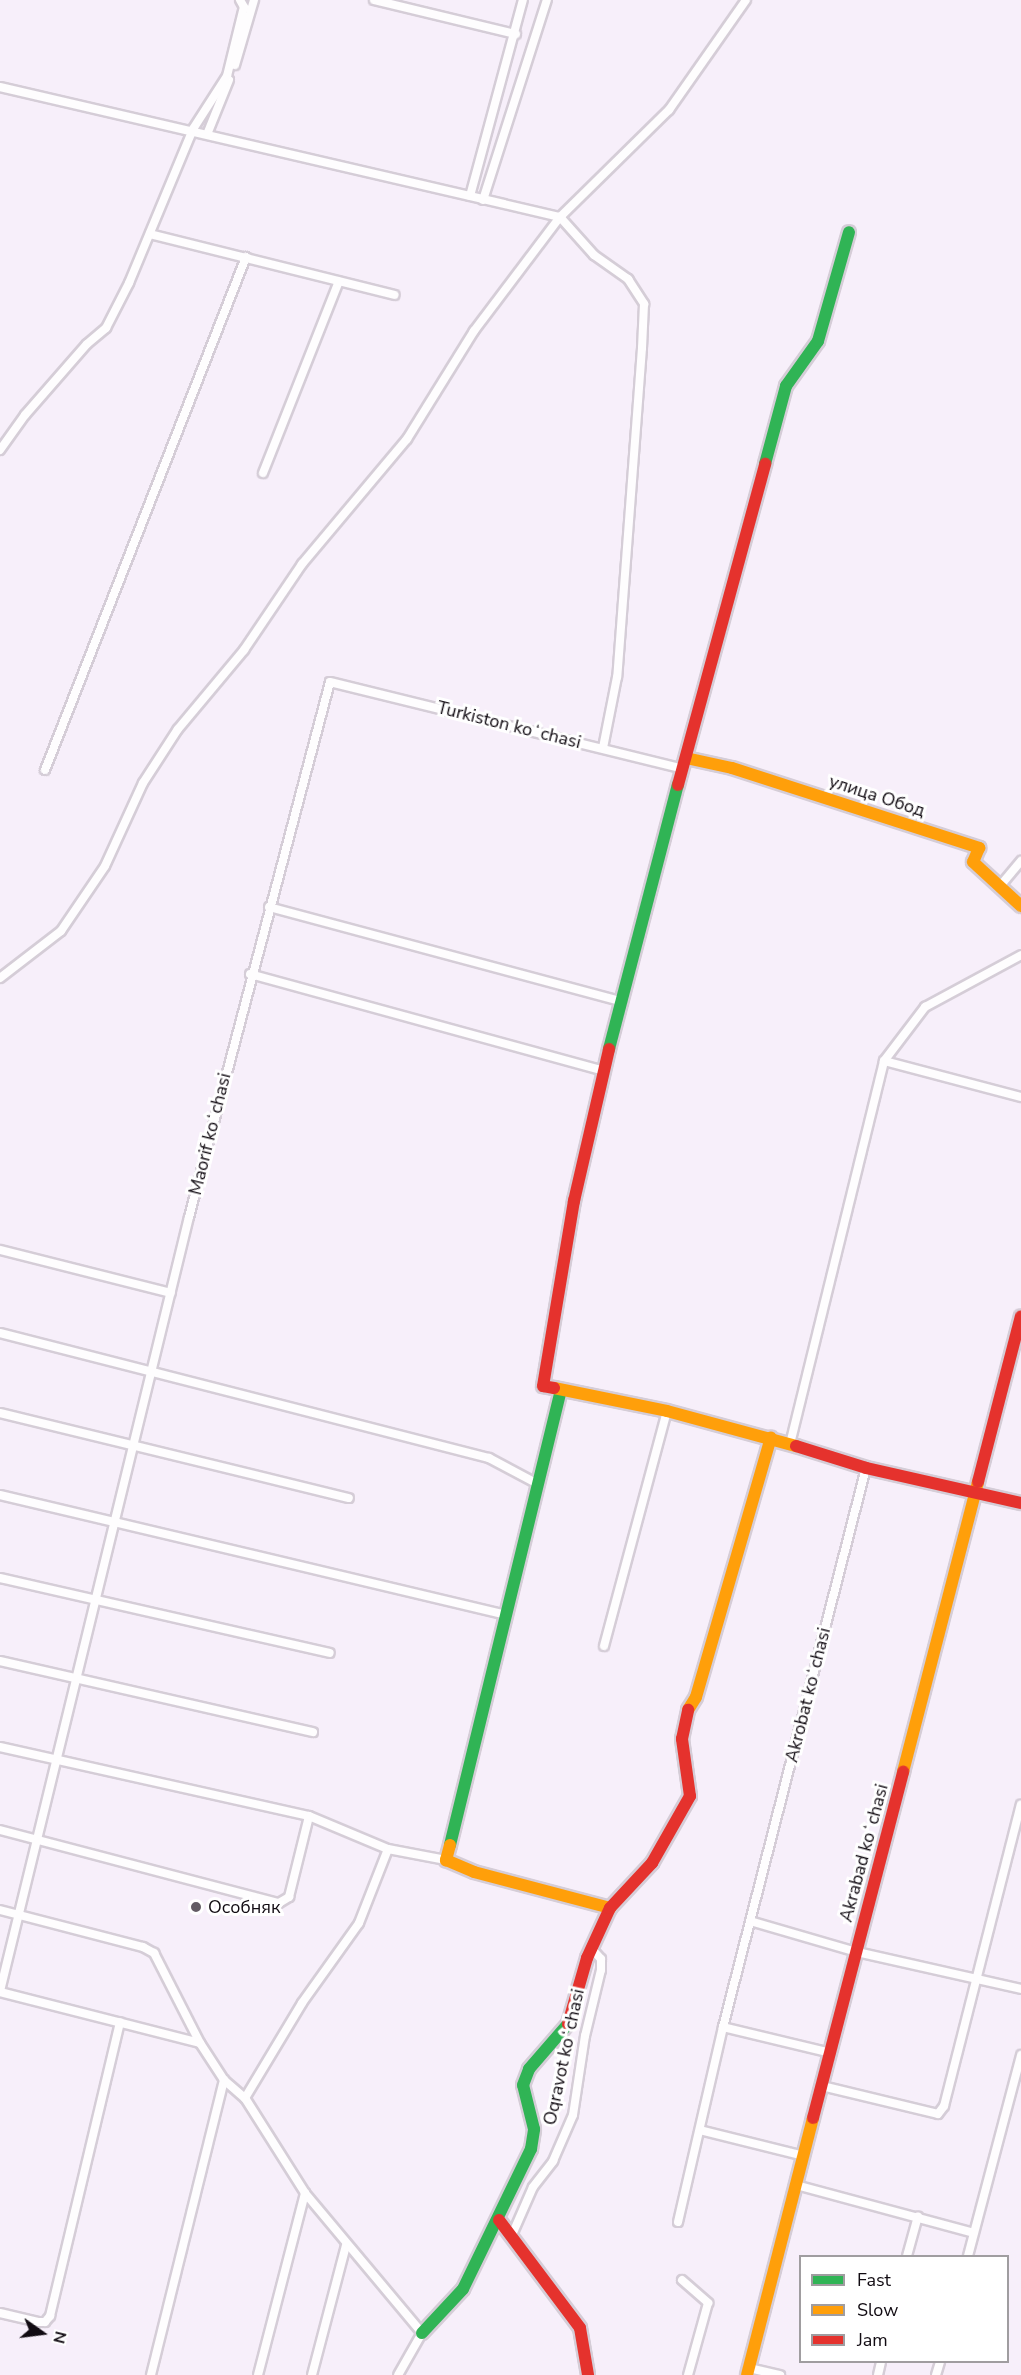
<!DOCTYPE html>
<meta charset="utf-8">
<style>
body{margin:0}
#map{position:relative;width:1021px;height:2375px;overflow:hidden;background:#f7effa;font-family:"Nunito Sans",sans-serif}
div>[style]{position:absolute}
.roads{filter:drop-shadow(2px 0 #d5cdd7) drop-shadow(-2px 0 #d5cdd7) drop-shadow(0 2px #d5cdd7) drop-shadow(0 -2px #d5cdd7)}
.street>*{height:8px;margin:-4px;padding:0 4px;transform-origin:4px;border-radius:4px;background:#fefdfe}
.fast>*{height:12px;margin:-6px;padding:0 6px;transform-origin:6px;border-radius:6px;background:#30b455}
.slow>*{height:12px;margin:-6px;padding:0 6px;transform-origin:6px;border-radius:6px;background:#ff9f0a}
.jam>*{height:12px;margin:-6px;padding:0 6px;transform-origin:6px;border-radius:6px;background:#e5322d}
.dots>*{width:16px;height:16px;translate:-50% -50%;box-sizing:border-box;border:3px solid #fff;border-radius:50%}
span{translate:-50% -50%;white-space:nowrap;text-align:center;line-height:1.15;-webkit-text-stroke:6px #fff;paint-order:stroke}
.street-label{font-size:18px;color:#110b12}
.poi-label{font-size:18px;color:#110b12}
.left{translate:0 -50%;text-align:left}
.legend{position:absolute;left:799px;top:2255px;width:210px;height:108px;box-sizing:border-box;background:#fff;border:2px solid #a09da0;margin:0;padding:8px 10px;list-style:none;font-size:18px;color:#110b12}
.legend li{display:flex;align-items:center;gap:12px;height:30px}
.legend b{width:30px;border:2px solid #a09da0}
.north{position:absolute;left:12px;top:2303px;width:60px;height:60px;-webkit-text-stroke:4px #fff;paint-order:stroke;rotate:104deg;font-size:16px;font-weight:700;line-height:24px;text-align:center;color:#110b12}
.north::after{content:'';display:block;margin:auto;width:21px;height:27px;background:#110b12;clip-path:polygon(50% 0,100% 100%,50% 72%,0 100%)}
</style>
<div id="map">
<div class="roads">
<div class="street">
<div style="left:374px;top:0;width:146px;rotate:13.5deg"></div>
<div style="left:235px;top:65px;width:68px;rotate:-73.7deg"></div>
<div style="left:0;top:87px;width:575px;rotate:13.07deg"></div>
<div style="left:560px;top:217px;width:51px;rotate:48.2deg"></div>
<div style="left:594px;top:255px;width:42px;rotate:35.2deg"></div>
<div style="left:628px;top:279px;width:30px;rotate:57deg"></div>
<div style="left:644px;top:304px;width:44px;rotate:92.6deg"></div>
<div style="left:642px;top:348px;width:330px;rotate:94.3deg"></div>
<div style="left:617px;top:677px;width:72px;rotate:101.2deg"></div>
<div style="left:208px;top:132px;width:56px;rotate:-68deg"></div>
<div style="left:470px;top:196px;width:203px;rotate:-74.9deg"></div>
<div style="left:483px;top:200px;width:210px;rotate:-72.3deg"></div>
<div style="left:150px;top:234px;width:252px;rotate:14deg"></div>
<div style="left:0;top:450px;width:43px;rotate:-54.5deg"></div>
<div style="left:25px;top:415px;width:94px;rotate:-48.9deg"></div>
<div style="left:87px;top:344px;width:25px;rotate:-40deg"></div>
<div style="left:106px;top:328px;width:51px;rotate:-62.9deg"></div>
<div style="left:129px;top:283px;width:167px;rotate:-67.4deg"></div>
<div style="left:193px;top:129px;width:63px;rotate:-57.3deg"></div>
<div style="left:227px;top:76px;width:71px;rotate:-76.2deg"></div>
<div style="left:244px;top:7px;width:8px;rotate:-120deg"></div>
<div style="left:263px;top:473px;width:206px;rotate:-68.4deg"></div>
<div style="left:45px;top:770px;width:551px;rotate:-68.6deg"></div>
<div style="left:1000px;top:886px;width:33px;rotate:-50deg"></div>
<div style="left:269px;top:907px;width:363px;rotate:15deg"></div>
<div style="left:250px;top:974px;width:367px;rotate:15.3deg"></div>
<div style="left:0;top:978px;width:77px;rotate:-37.6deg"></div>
<div style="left:61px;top:931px;width:78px;rotate:-55.9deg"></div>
<div style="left:105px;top:866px;width:91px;rotate:-65.4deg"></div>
<div style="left:143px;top:783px;width:64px;rotate:-57.1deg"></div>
<div style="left:178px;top:729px;width:103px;rotate:-50.1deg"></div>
<div style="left:244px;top:650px;width:104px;rotate:-56deg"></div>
<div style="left:302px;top:564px;width:163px;rotate:-50deg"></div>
<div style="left:407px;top:439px;width:127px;rotate:-58.2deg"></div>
<div style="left:474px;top:331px;width:143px;rotate:-53deg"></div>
<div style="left:560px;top:217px;width:153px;rotate:-44.5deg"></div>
<div style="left:669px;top:110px;width:134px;rotate:-55deg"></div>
<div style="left:884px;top:1061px;width:142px;rotate:14.7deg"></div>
<div style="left:0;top:1250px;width:176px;rotate:14.1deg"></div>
<div style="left:0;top:1333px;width:505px;rotate:14.34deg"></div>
<div style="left:489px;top:1458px;width:55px;rotate:28deg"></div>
<div style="left:0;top:1413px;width:359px;rotate:13.7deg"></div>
<div style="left:790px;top:1444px;width:394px;rotate:-76.2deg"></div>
<div style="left:884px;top:1061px;width:68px;rotate:-52.8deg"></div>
<div style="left:925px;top:1007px;width:109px;rotate:-28.4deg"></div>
<div style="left:0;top:1495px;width:521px;rotate:13.32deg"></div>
<div style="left:0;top:1578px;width:338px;rotate:12.8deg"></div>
<div style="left:604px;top:1646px;width:243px;rotate:-75deg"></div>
<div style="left:0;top:1661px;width:321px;rotate:12.8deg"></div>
<div style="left:0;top:1747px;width:317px;rotate:12.6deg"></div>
<div style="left:309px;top:1816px;width:86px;rotate:22.7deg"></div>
<div style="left:388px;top:1849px;width:59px;rotate:10.7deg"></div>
<div style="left:0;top:1830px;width:288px;rotate:14.7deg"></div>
<div style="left:279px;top:1903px;width:12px;rotate:-31deg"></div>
<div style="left:289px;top:1897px;width:83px;rotate:-76.1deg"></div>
<div style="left:0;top:1910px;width:148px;rotate:14.5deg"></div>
<div style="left:143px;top:1947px;width:13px;rotate:29deg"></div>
<div style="left:154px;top:1953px;width:101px;rotate:62.9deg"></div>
<div style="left:750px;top:1921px;width:111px;rotate:16.2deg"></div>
<div style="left:857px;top:1952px;width:168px;rotate:12.7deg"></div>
<div style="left:0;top:1991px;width:797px;rotate:-76.28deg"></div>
<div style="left:189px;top:1217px;width:553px;rotate:-75.24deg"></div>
<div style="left:330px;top:682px;width:364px;rotate:13.8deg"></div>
<div style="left:0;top:1992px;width:206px;rotate:14.3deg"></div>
<div style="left:200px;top:2043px;width:44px;rotate:57deg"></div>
<div style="left:224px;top:2080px;width:28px;rotate:41deg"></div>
<div style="left:245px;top:2098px;width:112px;rotate:57.7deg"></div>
<div style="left:305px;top:2193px;width:182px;rotate:50.1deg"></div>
<div style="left:422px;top:2333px;width:48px;rotate:119.7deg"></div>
<div style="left:723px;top:2027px;width:111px;rotate:13.5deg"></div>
<div style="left:822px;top:2086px;width:119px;rotate:13.6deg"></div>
<div style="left:938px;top:2114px;width:10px;rotate:-53deg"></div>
<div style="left:944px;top:2106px;width:311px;rotate:-75.7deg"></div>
<div style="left:245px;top:2098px;width:111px;rotate:-59deg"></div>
<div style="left:302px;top:2003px;width:98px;rotate:-54.5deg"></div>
<div style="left:359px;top:1923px;width:79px;rotate:-68.6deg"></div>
<div style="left:700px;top:2130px;width:107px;rotate:14deg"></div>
<div style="left:796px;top:2185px;width:184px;rotate:15.1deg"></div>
<div style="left:678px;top:2222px;width:200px;rotate:-77deg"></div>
<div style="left:723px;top:2027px;width:577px;rotate:-75.65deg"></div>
<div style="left:512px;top:2235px;width:52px;rotate:-66.4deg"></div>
<div style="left:533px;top:2187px;width:33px;rotate:-52deg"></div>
<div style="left:553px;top:2161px;width:50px;rotate:-66.5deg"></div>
<div style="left:573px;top:2115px;width:80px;rotate:-81.4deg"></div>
<div style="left:585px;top:2036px;width:68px;rotate:-76.4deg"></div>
<div style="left:601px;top:1970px;width:11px;rotate:-90deg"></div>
<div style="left:601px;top:1959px;width:13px;rotate:-132deg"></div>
<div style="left:907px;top:2256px;width:41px;rotate:-74.6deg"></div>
<div style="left:968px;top:2256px;width:208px;rotate:-75.2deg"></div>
<div style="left:682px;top:2280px;width:35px;rotate:41deg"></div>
<div style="left:708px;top:2303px;width:75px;rotate:105.5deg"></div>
<div style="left:0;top:2313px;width:39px;rotate:13deg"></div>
<div style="left:38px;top:2322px;width:7px"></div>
<div style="left:45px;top:2322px;width:8px;rotate:-50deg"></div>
<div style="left:50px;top:2316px;width:302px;rotate:-76.6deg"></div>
<div style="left:749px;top:2368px;width:32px;rotate:13deg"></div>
<div style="left:151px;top:2375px;width:304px;rotate:-76.1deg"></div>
<div style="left:258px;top:2375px;width:188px;rotate:-75.5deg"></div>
<div style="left:312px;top:2375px;width:134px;rotate:-75.3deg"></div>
<div style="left:878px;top:2375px;width:13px;rotate:-77deg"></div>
<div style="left:936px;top:2375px;width:14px;rotate:-73deg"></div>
</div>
<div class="fast">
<div style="left:765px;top:464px;width:81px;rotate:-74.9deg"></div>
<div style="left:786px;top:386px;width:55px;rotate:-54.6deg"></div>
<div style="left:818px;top:341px;width:113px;rotate:-74.1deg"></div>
<div style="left:609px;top:1049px;width:273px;rotate:-75.4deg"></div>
<div style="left:450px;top:1845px;width:468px;rotate:-76.3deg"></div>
<div style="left:422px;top:2333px;width:60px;rotate:-47deg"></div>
<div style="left:463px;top:2289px;width:156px;rotate:-64.1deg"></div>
<div style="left:531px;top:2149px;width:20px;rotate:-81deg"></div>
<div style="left:534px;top:2129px;width:45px;rotate:-104deg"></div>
<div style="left:523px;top:2085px;width:17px;rotate:-69deg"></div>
<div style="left:529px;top:2069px;width:60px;rotate:-49.1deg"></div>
</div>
<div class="slow">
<div style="left:686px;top:758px;width:47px;rotate:12.3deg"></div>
<div style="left:732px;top:768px;width:260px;rotate:17.9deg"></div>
<div style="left:979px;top:848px;width:15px;rotate:113deg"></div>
<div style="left:973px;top:862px;width:65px;rotate:42.5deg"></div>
<div style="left:554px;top:1388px;width:115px;rotate:11.5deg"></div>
<div style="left:667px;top:1411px;width:134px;rotate:15.2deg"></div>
<div style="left:688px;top:1710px;width:15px;rotate:-58deg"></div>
<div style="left:696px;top:1697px;width:270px;rotate:-73.9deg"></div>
<div style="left:903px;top:1772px;width:300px;rotate:-75.5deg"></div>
<div style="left:450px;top:1845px;width:16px;rotate:105deg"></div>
<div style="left:446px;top:1860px;width:30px;rotate:23deg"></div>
<div style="left:474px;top:1872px;width:141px;rotate:14.8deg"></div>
<div style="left:747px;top:2375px;width:265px;rotate:-75.6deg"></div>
</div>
<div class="jam">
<div style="left:678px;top:785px;width:333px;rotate:-74.8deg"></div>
<div style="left:554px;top:1388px;width:11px;rotate:-170deg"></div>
<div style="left:543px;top:1386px;width:188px;rotate:-80.5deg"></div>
<div style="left:574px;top:1201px;width:156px;rotate:-77deg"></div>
<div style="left:796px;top:1446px;width:73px;rotate:17.4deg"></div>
<div style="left:866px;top:1468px;width:159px;rotate:12.7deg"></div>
<div style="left:978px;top:1482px;width:171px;rotate:-75.5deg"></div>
<div style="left:568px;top:2024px;width:69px;rotate:-73.9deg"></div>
<div style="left:587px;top:1958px;width:55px;rotate:-65.3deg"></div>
<div style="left:610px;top:1908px;width:62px;rotate:-47deg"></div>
<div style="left:652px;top:1863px;width:77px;rotate:-60.4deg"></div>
<div style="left:690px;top:1796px;width:58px;rotate:-98deg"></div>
<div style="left:682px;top:1739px;width:30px;rotate:-78deg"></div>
<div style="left:813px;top:2118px;width:358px;rotate:-75.4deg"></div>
<div style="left:499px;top:2220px;width:135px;rotate:53.1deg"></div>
<div style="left:580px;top:2328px;width:48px;rotate:80.3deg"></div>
</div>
</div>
<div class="dots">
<div style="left:196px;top:1907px;background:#625b63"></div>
</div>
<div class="street-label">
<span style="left:509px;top:725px;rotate:14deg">Turkiston koʻchasi</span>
<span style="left:877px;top:796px;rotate:18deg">улица Обод</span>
<span style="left:210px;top:1134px;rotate:-76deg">Maorif koʻchasi</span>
<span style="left:808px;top:1695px;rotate:-76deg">Akrobat koʻchasi</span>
<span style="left:864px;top:1853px;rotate:-75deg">Akrabad koʻchasi</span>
<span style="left:564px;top:2057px;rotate:-78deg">Oqravot koʻchasi</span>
</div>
<div class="poi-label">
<span class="left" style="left:208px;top:1907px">Особняк</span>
</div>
<ul class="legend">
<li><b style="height:8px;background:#30b455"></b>Fast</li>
<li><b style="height:8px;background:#ff9f0a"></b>Slow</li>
<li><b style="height:8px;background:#e5322d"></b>Jam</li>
</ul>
<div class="north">N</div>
</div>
